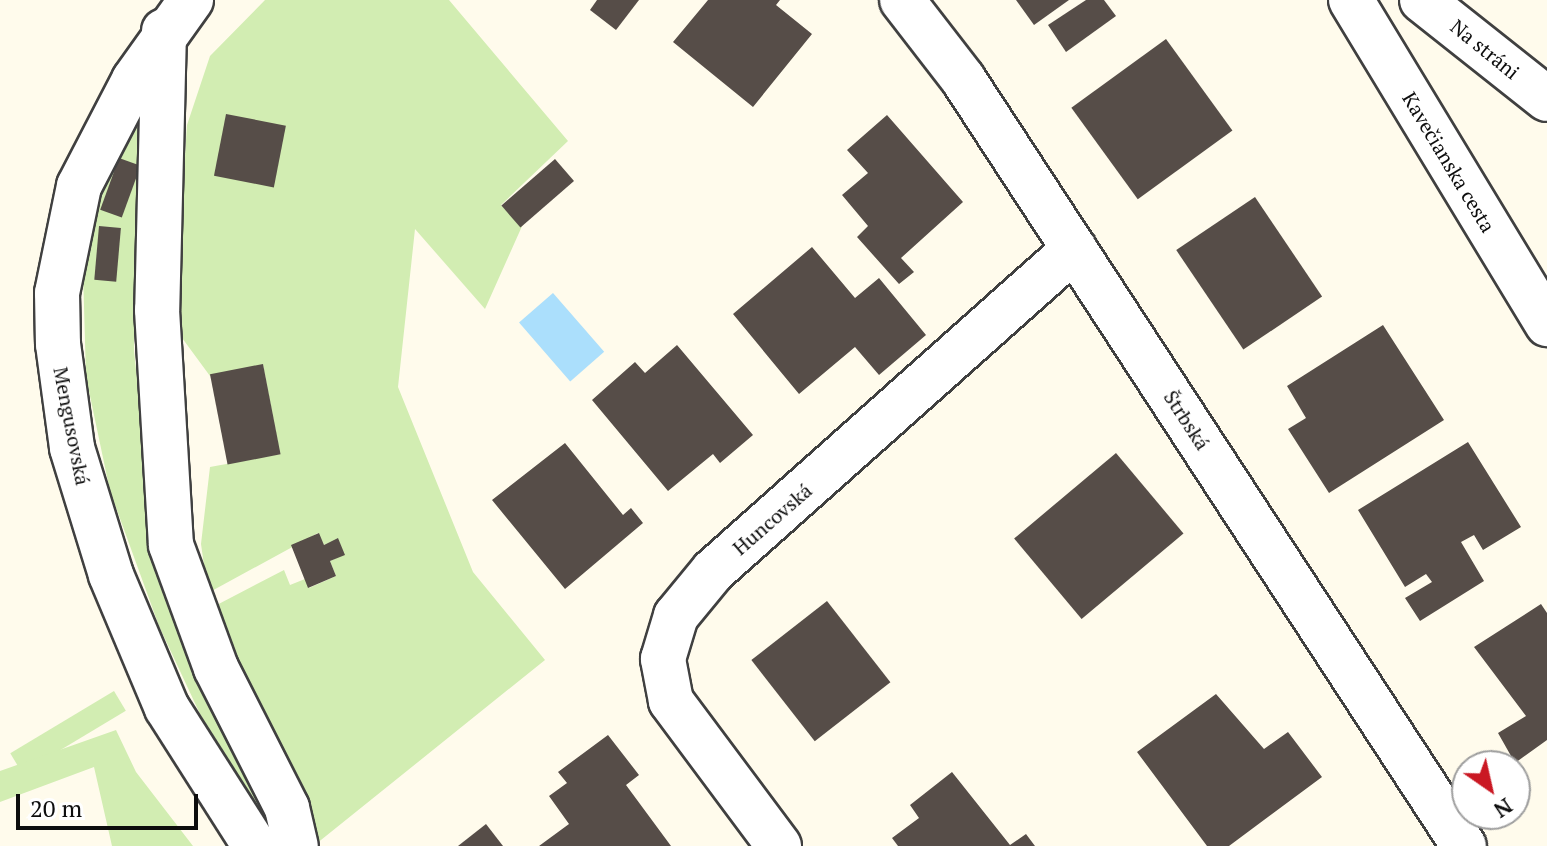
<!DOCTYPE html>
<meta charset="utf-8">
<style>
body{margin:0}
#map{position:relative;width:1547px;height:846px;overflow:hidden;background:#fffbec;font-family:"PT Serif",serif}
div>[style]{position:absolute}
.green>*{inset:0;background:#d2edb2;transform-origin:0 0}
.water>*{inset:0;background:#abdffc;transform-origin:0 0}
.building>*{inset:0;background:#564d48;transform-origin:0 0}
.roads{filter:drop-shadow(2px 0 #404040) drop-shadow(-2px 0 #404040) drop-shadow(0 2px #404040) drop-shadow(0 -2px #404040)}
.minor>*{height:44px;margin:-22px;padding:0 22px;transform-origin:22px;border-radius:22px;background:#fff}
span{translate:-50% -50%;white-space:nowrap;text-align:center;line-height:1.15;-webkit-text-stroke:8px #fff;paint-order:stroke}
.street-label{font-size:20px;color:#0d0d0d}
.north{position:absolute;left:1451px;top:750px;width:80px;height:80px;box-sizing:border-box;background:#fff;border:2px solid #9e9e9e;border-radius:50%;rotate:146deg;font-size:22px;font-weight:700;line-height:32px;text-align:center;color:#0d0d0d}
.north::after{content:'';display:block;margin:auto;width:28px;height:36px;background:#ca1823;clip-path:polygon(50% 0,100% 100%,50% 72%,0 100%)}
.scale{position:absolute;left:16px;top:794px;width:182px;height:36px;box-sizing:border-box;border:4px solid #0d0d0d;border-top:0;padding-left:10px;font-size:24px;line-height:28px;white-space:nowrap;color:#0d0d0d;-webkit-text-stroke:6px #fff;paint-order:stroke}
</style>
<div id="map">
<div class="green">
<div style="clip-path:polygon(265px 0,449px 0,568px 141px,501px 205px,523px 224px,485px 309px,415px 229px,398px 387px,473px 572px,545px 660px,316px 844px,211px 608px,284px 570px,290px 585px,305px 579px,309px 588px,336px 576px,330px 561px,344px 554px,338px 539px,324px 545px,318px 533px,208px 593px,201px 544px,210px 467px,280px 454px,263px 365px,210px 376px,174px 327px,187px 125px,210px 56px)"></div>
<div style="clip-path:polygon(132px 126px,147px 130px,134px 261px,134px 351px,155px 547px,266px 803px,259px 808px,214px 744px,159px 626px,110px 491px,86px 377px,83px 271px,91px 220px)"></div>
<div style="left:114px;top:691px;width:23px;height:121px;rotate:59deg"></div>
<div style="clip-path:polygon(116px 730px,136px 772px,193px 846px,112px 846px,94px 767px,0 802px,0 771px)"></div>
</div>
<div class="water">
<div style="left:553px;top:293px;width:78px;height:45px;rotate:49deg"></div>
</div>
<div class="building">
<div style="clip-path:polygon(597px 0,639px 0,616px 30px,590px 10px)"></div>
<div style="clip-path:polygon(708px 0,780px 0,776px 5px,812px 34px,753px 107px,673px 42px)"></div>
<div style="clip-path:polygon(1016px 0,1069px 0,1034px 25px)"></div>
<div style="clip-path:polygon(1086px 0,1104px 0,1116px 16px,1066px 52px,1048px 25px)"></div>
<div style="left:1166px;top:39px;width:113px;height:117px;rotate:54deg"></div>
<div style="left:226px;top:114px;width:61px;height:63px;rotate:11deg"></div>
<div style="clip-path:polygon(887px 115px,963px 202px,901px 258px,914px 272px,899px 284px,857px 237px,868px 226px,842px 195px,868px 173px,847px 150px)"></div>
<div style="left:119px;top:158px;width:23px;height:55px;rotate:20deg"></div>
<div style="left:555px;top:159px;width:29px;height:71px;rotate:49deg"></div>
<div style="left:1255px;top:197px;width:120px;height:95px;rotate:56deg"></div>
<div style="left:99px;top:226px;width:22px;height:54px;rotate:5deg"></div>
<div style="clip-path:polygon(812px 247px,855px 298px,879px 278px,926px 335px,879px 375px,855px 347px,799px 394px,733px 314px)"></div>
<div style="clip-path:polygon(1383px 325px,1444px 420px,1329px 493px,1288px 429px,1306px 418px,1287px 386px)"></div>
<div style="clip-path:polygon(677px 345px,753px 435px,720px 463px,713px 454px,668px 491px,592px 400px,635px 362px,645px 373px)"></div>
<div style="left:263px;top:364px;width:92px;height:54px;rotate:79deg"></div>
<div style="clip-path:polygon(1468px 442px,1521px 527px,1483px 550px,1474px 535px,1461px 542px,1484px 581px,1420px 621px,1405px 598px,1432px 582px,1426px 574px,1405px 587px,1358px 510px)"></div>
<div style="clip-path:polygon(565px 443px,623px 515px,631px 508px,643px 523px,565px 589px,492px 500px)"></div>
<div style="left:1116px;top:453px;width:105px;height:133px;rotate:50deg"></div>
<div style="clip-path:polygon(319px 533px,324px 545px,338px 538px,345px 555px,330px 561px,336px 576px,308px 588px,291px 545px)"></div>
<div style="left:827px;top:601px;width:103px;height:96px;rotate:52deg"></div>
<div style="clip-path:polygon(1541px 604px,1547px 613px,1547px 740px,1515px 763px,1498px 733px,1526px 716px,1474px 647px)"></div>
<div style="clip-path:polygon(1216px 694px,1264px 749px,1288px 732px,1322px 777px,1229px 846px,1207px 846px,1137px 752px)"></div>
<div style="clip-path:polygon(608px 735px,639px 775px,626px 785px,671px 846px,539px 846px,569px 824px,549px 796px,567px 783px,558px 772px)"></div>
<div style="clip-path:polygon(952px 772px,1010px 845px,1026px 834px,1035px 846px,898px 846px,892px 838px,919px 818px,910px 805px)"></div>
<div style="clip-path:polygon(486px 824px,503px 846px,458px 846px)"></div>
</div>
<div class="roads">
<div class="minor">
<div style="left:191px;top:0;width:98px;rotate:125.5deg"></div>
<div style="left:134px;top:80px;width:119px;rotate:117.4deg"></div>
<div style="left:79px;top:186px;width:109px;rotate:101.6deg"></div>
<div style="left:57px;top:293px;width:51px;rotate:88.9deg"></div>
<div style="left:58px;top:344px;width:105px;rotate:82.3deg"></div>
<div style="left:72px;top:448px;width:133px;rotate:72.9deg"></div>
<div style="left:111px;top:575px;width:144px;rotate:67.2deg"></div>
<div style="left:167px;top:708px;width:164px;rotate:57.5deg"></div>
<div style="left:902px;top:0;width:100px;rotate:52.3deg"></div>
<div style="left:963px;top:79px;width:916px;rotate:56.85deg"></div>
<div style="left:1351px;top:0;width:379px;rotate:58.8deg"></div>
<div style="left:1422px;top:0;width:159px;rotate:38.4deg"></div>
<div style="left:164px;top:31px;width:279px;rotate:91.4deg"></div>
<div style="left:157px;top:310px;width:235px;rotate:86.6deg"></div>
<div style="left:171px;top:545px;width:131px;rotate:69.9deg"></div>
<div style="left:216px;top:668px;width:157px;rotate:63.1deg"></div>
<div style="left:287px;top:808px;width:39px;rotate:77deg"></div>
<div style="left:779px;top:846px;width:181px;rotate:-126.7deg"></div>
<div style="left:671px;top:701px;width:43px;rotate:-100.8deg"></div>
<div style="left:663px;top:659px;width:45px;rotate:-73.2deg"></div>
<div style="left:676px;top:616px;width:58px;rotate:-50.6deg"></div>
<div style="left:713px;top:571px;width:484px;rotate:-41.7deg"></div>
</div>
</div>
<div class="street-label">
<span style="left:1485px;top:49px;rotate:39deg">Na stráni</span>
<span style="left:1449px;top:162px;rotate:59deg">Kavečianska cesta</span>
<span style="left:1187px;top:420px;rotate:57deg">Štrbská</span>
<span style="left:72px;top:426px;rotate:79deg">Mengusovská</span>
<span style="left:772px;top:519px;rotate:-41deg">Huncovská</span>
</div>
<div class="north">N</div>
<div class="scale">20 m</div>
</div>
